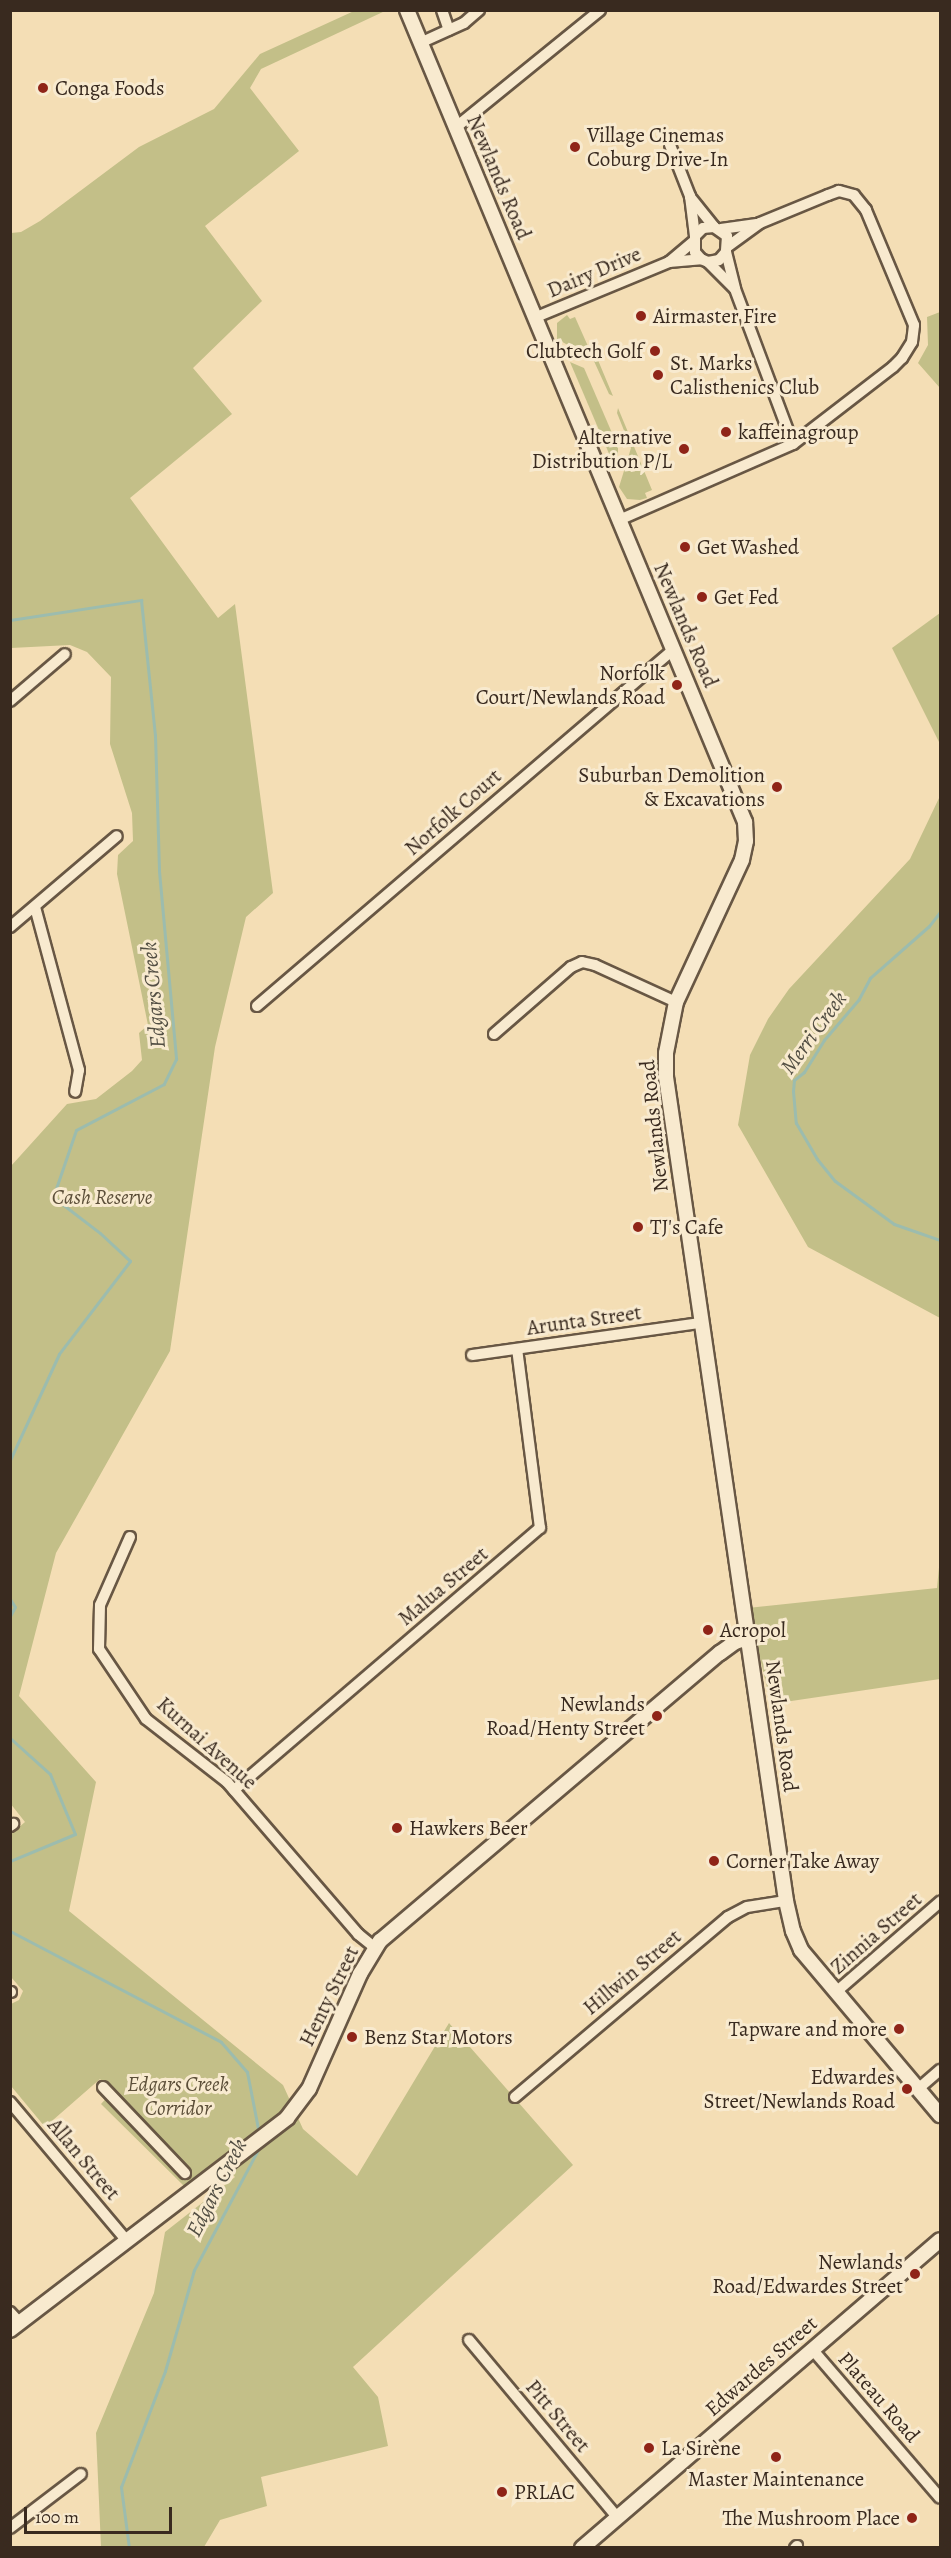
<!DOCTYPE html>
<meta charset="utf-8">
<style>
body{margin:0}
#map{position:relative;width:951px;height:2558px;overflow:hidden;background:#f4deb5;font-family:Alegreya,serif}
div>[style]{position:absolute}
.green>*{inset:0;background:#c3bf88}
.stream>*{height:3px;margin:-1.5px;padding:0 1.5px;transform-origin:1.5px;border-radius:1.5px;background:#9cbcae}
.roads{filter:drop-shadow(2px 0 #685744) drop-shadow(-2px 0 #685744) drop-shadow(0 2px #685744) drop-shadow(0 -2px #685744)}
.minor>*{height:10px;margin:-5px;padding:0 5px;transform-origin:5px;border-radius:5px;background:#f8eacf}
.tertiary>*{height:14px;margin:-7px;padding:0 7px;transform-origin:7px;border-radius:7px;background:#f8eacf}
.dots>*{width:16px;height:16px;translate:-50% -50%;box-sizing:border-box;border:3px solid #f8eacf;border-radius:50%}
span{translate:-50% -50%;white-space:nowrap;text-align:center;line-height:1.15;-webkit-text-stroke:6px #f8eacf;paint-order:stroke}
.poi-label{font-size:21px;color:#392a1f}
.left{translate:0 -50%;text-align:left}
.right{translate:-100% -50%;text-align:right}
.street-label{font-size:21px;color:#392a1f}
.park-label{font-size:21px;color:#5c4f39;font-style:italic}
.water-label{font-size:22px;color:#524e43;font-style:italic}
.frame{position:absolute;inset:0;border:12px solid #392a1f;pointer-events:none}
.scale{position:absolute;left:24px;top:2507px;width:148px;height:27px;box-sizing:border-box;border:3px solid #392a1f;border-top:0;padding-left:8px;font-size:18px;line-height:21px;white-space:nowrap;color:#392a1f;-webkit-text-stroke:4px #f8eacf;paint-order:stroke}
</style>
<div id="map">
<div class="green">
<div style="clip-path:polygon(354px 11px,385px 11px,261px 69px,250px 88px,299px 151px,205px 226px,262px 301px,193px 368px,232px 414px,130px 498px,218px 618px,235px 604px,273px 893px,246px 917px,215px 1047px,170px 1351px,56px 1553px,19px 1696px,96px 1782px,69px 1911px,283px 2085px,303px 2129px,357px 2176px,449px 2023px,573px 2165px,353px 2367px,378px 2397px,388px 2446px,261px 2477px,267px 2506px,220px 2520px,204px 2547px,101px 2547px,96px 2433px,154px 2293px,165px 2232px,235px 2177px,218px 2159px,184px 2186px,101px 2104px,112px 2092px,100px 2079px,45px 2127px,11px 2086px,11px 2004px,19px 2000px,23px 1991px,11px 1977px,11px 1834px,25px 1822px,10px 1803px,11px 1166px,67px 1104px,96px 1099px,132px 1071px,142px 1060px,139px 1033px,148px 1025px,117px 874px,118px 855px,133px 841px,132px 813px,110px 744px,111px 677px,87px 652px,70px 645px,11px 648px,11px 233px,21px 232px,40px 221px,139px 147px,214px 109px,260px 54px)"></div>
<div style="clip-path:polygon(940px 312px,940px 388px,918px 363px,928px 345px,927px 317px)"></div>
<div style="clip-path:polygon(567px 315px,570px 319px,575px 317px,591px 353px,595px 353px,613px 396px,609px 394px,593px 359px,557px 339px,557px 323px)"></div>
<div style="clip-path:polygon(570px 362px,584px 368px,606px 419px,618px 447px,618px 454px,613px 463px)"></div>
<div style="clip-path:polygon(618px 408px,652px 490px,645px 493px,647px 498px,640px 500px,627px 499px,619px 487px,631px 448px,617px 413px)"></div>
<div style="clip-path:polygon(940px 613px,940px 744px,892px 648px)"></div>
<div style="clip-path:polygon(940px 796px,940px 1318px,808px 1247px,738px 1125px,750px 1055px,768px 1019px,789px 989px,910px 859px)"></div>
<div style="clip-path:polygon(940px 1557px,940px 1679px,771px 1704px,748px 1608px,937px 1588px)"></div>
</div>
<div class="stream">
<div style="left:10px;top:620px;width:133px;rotate:-8.7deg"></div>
<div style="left:141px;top:600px;width:136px;rotate:84.1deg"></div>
<div style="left:155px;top:735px;width:136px;rotate:88.3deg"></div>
<div style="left:159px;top:871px;width:189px;rotate:84.8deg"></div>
<div style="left:176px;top:1059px;width:28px;rotate:116deg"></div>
<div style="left:164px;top:1084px;width:99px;rotate:152.4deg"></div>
<div style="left:76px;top:1130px;width:71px;rotate:108.9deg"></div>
<div style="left:53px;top:1197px;width:59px;rotate:37.5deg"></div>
<div style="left:100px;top:1233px;width:41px;rotate:43deg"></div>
<div style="left:130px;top:1261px;width:117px;rotate:127.4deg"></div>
<div style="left:59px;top:1354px;width:117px;rotate:114.8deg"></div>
<div style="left:940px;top:912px;width:18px;rotate:128deg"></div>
<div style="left:929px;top:926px;width:79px;rotate:138.6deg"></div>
<div style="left:870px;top:978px;width:24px;rotate:118deg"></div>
<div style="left:859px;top:999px;width:54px;rotate:130.5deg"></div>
<div style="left:824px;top:1040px;width:38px;rotate:122deg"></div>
<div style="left:804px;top:1072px;width:13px;rotate:141deg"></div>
<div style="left:794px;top:1080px;width:11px;rotate:95deg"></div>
<div style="left:793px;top:1091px;width:32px;rotate:85deg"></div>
<div style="left:796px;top:1123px;width:42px;rotate:59.7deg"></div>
<div style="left:817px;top:1159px;width:28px;rotate:51deg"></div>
<div style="left:835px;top:1181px;width:73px;rotate:36.1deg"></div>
<div style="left:894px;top:1224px;width:49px;rotate:19.2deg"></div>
<div style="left:10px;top:1599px;width:9px;rotate:58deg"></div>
<div style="left:15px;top:1607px;width:10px;rotate:119deg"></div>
<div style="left:10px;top:1738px;width:54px;rotate:42deg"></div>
<div style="left:50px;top:1774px;width:65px;rotate:67.4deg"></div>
<div style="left:75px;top:1834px;width:70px;rotate:157.4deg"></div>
<div style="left:10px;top:1931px;width:238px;rotate:27.7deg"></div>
<div style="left:221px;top:2042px;width:40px;rotate:49deg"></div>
<div style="left:247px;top:2072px;width:63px;rotate:79deg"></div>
<div style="left:129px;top:2548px;width:62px;rotate:-97.5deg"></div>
<div style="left:121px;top:2487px;width:124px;rotate:-69.2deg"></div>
<div style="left:165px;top:2371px;width:105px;rotate:-74deg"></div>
<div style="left:194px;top:2270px;width:143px;rotate:-62deg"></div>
</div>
<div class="roads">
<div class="minor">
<div style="left:442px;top:10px;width:21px;rotate:71deg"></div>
<div style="left:420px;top:43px;width:48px;rotate:-24.4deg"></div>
<div style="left:464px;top:23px;width:20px;rotate:-41deg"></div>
<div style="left:455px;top:128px;width:187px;rotate:-39.1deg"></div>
<div style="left:670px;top:145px;width:55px;rotate:68.6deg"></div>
<div style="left:690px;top:196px;width:40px;rotate:82.9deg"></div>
<div style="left:690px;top:197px;width:38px;rotate:51deg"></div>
<div style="left:721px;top:229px;width:36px;rotate:-8deg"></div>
<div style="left:726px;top:252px;width:11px;rotate:131deg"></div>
<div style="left:719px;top:260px;width:11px;rotate:170deg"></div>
<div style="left:708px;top:262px;width:8px;rotate:-157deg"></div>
<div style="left:701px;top:259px;width:9px;rotate:-131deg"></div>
<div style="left:695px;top:252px;width:16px;rotate:-90deg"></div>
<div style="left:695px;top:236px;width:11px;rotate:-45deg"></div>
<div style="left:703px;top:228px;width:11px;rotate:-5deg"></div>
<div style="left:714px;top:227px;width:16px;rotate:35deg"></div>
<div style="left:727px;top:236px;width:16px;rotate:94deg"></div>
<div style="left:726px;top:252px;width:38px;rotate:76deg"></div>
<div style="left:735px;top:289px;width:165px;rotate:69.5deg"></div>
<div style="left:669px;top:262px;width:31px;rotate:-40deg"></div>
<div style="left:708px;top:262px;width:37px;rotate:45deg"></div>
<div style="left:534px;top:318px;width:146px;rotate:-22.5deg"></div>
<div style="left:669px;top:262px;width:32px;rotate:-5deg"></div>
<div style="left:619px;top:520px;width:190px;rotate:-23.6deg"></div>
<div style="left:793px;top:444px;width:126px;rotate:-37.6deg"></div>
<div style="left:893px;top:367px;width:13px;rotate:-45deg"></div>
<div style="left:902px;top:358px;width:19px;rotate:-58deg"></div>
<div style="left:912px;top:342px;width:17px;rotate:-83deg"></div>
<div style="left:914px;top:325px;width:125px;rotate:-112.7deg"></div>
<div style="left:866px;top:210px;width:19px;rotate:-129deg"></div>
<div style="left:854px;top:195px;width:16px;rotate:-165deg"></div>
<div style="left:839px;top:191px;width:12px;rotate:160deg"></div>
<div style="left:828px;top:195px;width:74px;rotate:157.6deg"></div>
<div style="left:760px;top:223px;width:39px;rotate:144deg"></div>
<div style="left:10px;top:701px;width:72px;rotate:-40.5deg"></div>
<div style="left:35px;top:907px;width:169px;rotate:74.9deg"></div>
<div style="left:79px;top:1070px;width:22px;rotate:100deg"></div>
<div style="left:10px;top:927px;width:140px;rotate:-40.4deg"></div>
<div style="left:257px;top:1006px;width:549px;rotate:-40.57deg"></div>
<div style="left:494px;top:1034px;width:102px;rotate:-41deg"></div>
<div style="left:571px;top:967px;width:12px;rotate:-24deg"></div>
<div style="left:582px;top:962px;width:13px;rotate:13deg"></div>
<div style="left:595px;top:965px;width:89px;rotate:24.6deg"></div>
<div style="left:472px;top:1355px;width:231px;rotate:-8deg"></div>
<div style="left:130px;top:1537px;width:74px;rotate:113.8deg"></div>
<div style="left:100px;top:1605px;width:44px;rotate:91.3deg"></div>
<div style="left:99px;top:1649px;width:84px;rotate:56.1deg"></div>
<div style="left:146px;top:1719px;width:103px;rotate:37.9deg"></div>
<div style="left:227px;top:1782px;width:201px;rotate:49.2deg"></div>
<div style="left:358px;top:1934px;width:22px;rotate:39deg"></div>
<div style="left:234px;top:1790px;width:403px;rotate:-40.6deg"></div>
<div style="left:540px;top:1528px;width:180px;rotate:-97.3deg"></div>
<div style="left:10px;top:1826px;width:4px;rotate:-34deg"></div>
<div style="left:10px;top:1992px;width:1px"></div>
<div style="left:836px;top:1992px;width:138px;rotate:-40.9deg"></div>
<div style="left:103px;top:2087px;width:119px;rotate:46.4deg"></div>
<div style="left:918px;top:2089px;width:29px;rotate:-41deg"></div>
<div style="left:515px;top:2097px;width:279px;rotate:-40.2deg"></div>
<div style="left:728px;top:1917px;width:21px;rotate:-28deg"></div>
<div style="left:747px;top:1907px;width:39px;rotate:-9deg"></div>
<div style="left:10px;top:2102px;width:182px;rotate:49.9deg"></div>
<div style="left:10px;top:2312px;width:15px;rotate:48deg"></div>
<div style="left:469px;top:2340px;width:231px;rotate:50.1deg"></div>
<div style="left:812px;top:2349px;width:196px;rotate:49.3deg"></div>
<div style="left:10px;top:2528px;width:89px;rotate:-37.3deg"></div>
<div style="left:795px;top:2548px;width:3px;rotate:-45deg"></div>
</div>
<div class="tertiary">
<div style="left:407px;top:10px;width:880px;rotate:67.4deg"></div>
<div style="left:745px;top:822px;width:19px;rotate:87deg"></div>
<div style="left:746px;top:841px;width:19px;rotate:102deg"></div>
<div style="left:742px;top:860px;width:157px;rotate:114.9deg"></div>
<div style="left:676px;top:1002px;width:52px;rotate:101.1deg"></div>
<div style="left:666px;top:1053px;width:24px;rotate:90deg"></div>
<div style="left:666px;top:1077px;width:833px;rotate:81.71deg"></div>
<div style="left:786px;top:1901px;width:31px;rotate:77deg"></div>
<div style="left:793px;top:1931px;width:21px;rotate:67deg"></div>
<div style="left:801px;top:1950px;width:216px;rotate:49.9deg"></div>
<div style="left:10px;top:2330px;width:349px;rotate:-37.4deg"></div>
<div style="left:287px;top:2118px;width:36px;rotate:-53deg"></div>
<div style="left:309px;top:2089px;width:126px;rotate:-66.1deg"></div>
<div style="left:360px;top:1974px;width:39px;rotate:-59deg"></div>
<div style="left:380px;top:1941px;width:446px;rotate:-40.3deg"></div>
<div style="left:720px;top:1653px;width:19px;rotate:-36deg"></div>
<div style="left:735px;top:1642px;width:13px;rotate:-18deg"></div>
<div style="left:582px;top:2548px;width:472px;rotate:-40.7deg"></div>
</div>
</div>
<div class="dots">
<div style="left:43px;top:88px;background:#8f2418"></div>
<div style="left:575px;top:147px;background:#8f2418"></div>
<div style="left:641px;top:316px;background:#8f2418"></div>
<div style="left:655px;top:351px;background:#8f2418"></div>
<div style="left:658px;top:375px;background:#8f2418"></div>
<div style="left:726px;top:432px;background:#8f2418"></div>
<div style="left:684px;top:449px;background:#8f2418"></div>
<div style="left:685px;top:547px;background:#8f2418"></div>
<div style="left:702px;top:597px;background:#8f2418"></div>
<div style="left:677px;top:685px;background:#8f2418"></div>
<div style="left:777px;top:787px;background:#8f2418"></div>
<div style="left:638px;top:1227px;background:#8f2418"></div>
<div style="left:708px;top:1630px;background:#8f2418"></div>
<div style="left:657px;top:1716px;background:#8f2418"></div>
<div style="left:397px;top:1828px;background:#8f2418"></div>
<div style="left:714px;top:1861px;background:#8f2418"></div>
<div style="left:899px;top:2029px;background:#8f2418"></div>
<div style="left:352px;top:2037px;background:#8f2418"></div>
<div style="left:907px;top:2089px;background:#8f2418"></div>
<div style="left:915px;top:2274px;background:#8f2418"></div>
<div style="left:649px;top:2448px;background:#8f2418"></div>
<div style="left:776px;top:2457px;background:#8f2418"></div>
<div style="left:502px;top:2492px;background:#8f2418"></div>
<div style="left:912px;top:2518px;background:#8f2418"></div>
</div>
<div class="poi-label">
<span class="left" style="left:55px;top:88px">Conga Foods</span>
<span class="left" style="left:587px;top:147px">Village Cinemas<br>Coburg Drive-In</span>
<span class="left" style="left:653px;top:316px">Airmaster Fire</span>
<span class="right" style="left:643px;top:351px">Clubtech Golf</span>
<span class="left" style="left:670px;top:375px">St. Marks<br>Calisthenics Club</span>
<span class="left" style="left:738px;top:432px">kaffeinagroup</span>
<span class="right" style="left:672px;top:449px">Alternative<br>Distribution P/L</span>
<span class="left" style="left:697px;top:547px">Get Washed</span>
<span class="left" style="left:714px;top:597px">Get Fed</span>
<span class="right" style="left:665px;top:685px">Norfolk<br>Court/Newlands Road</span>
<span class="right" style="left:765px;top:787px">Suburban Demolition<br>&amp; Excavations</span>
<span class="left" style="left:650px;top:1227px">TJ's Cafe</span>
<span class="left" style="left:720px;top:1630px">Acropol</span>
<span class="right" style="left:645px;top:1716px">Newlands<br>Road/Henty Street</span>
<span class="left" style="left:409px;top:1828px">Hawkers Beer</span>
<span class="left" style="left:726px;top:1861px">Corner Take Away</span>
<span class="right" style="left:887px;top:2029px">Tapware and more</span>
<span class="left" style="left:364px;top:2037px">Benz Star Motors</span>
<span class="right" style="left:895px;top:2089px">Edwardes<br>Street/Newlands Road</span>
<span class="right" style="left:903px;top:2274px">Newlands<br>Road/Edwardes Street</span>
<span class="left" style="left:661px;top:2448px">La Sirène</span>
<span style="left:776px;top:2479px">Master Maintenance</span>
<span class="left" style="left:514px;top:2492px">PRLAC</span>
<span class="right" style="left:900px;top:2518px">The Mushroom Place</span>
</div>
<div class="street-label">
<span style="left:499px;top:177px;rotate:67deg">Newlands Road</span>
<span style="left:594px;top:272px;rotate:-23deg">Dairy Drive</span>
<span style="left:686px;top:625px;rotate:67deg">Newlands Road</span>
<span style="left:453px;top:812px;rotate:-41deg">Norfolk Court</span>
<span style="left:654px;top:1126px;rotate:-96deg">Newlands Road</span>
<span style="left:584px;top:1320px;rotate:-8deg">Arunta Street</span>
<span style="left:443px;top:1586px;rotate:-40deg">Malua Street</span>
<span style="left:782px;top:1726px;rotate:82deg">Newlands Road</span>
<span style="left:207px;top:1743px;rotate:42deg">Kurnai Avenue</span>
<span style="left:876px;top:1933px;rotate:-41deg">Zinnia Street</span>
<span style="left:632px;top:1972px;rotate:-40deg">Hillwin Street</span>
<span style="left:329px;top:1996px;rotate:-64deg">Henty Street</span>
<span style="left:84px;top:2159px;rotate:50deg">Allan Street</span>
<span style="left:761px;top:2366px;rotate:-41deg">Edwardes Street</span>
<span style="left:879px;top:2397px;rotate:49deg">Plateau Road</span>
<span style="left:558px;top:2416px;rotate:50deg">Pitt Street</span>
</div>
<div class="park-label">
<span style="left:102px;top:1197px">Cash Reserve</span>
<span style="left:178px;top:2096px">Edgars Creek<br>Corridor</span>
</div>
<div class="water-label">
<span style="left:154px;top:995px;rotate:-95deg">Edgars Creek</span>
<span style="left:814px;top:1033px;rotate:-54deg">Merri Creek</span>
<span style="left:217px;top:2188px;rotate:-63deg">Edgars Creek</span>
</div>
<div class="frame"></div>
<div class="scale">100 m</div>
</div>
